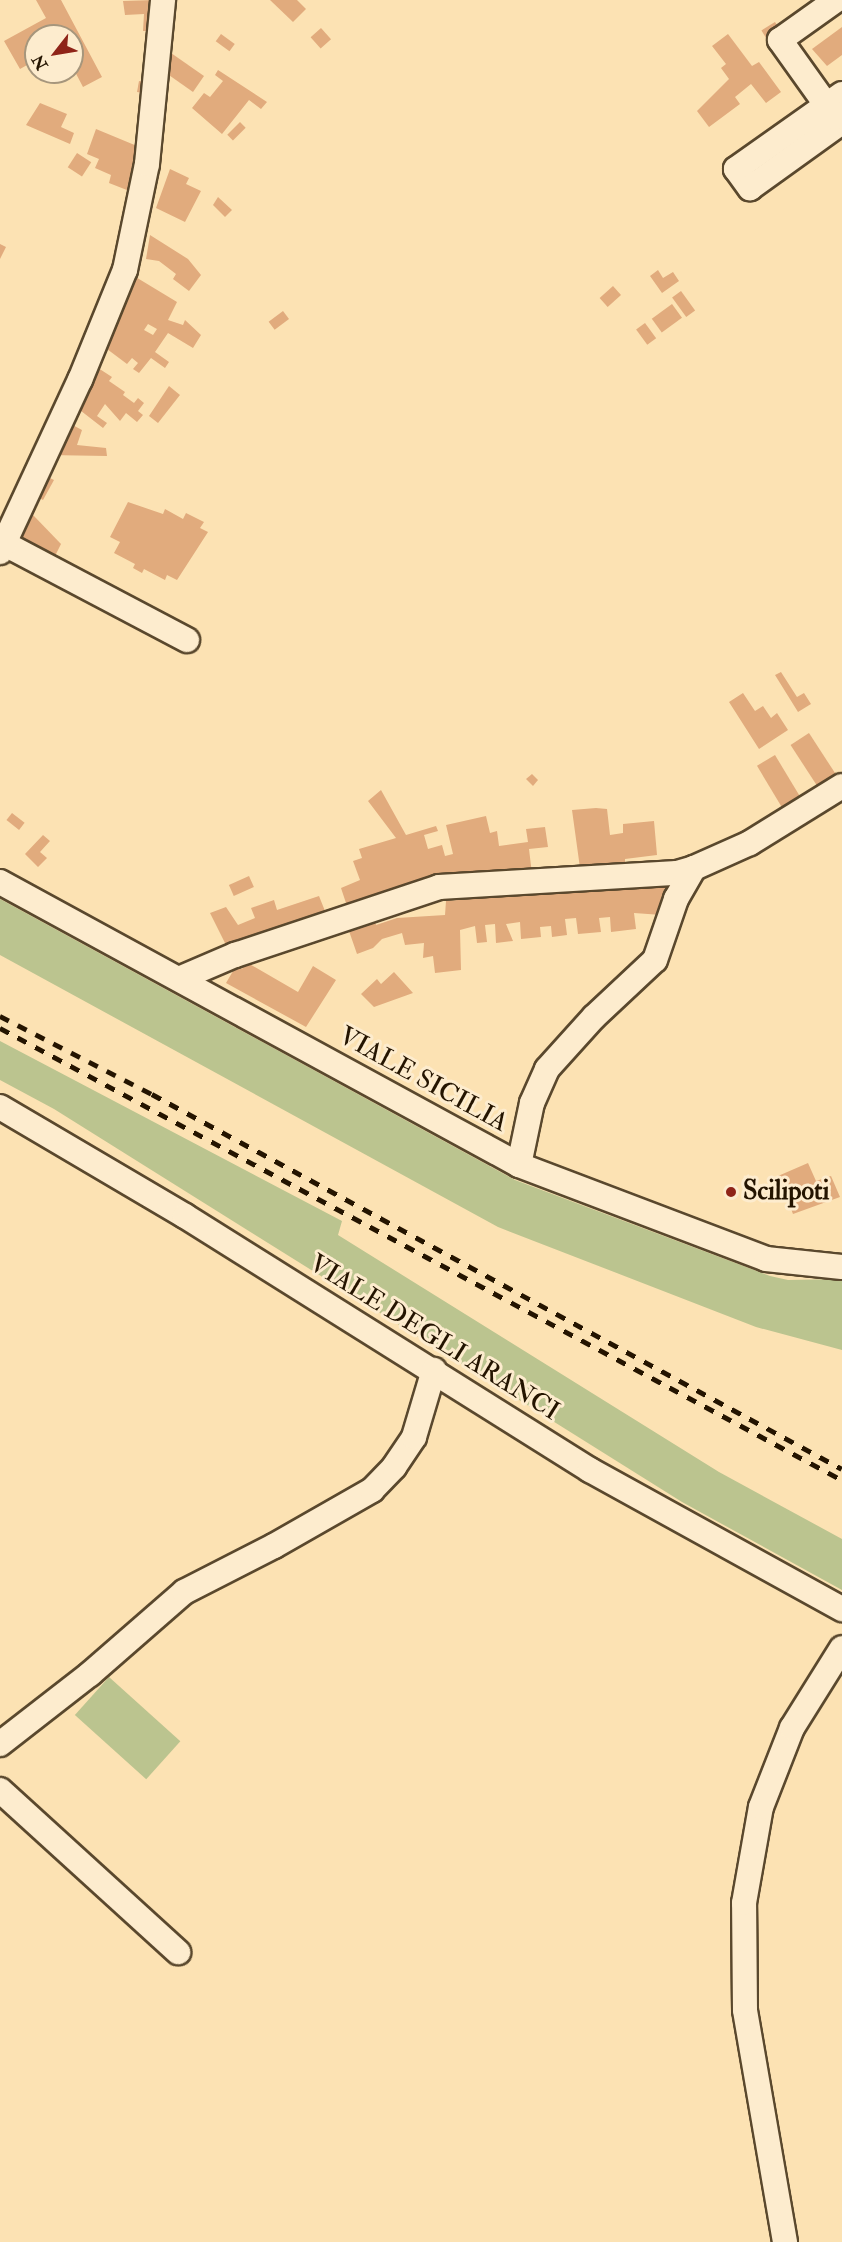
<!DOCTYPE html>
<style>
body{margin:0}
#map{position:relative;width:842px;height:2242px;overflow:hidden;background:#fce2b3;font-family:"IM FELL Double Pica",serif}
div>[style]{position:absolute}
.green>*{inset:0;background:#bbc48f;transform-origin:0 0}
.building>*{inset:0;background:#e1ab7d;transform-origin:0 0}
.roads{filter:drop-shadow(2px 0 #5a482d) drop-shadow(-2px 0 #5a482d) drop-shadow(0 2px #5a482d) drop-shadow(0 -2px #5a482d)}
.minor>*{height:24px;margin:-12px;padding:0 12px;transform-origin:12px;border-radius:12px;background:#fdecce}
.rail>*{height:4.5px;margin-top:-2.25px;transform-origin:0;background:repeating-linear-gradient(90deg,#241400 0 10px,transparent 0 20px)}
.dots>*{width:16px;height:16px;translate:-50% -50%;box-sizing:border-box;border:3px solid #fdecce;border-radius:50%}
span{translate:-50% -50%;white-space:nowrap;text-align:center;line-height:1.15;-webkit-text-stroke:6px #fdecce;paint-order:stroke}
.street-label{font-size:26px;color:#241400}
.poi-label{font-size:26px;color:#241400;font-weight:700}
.left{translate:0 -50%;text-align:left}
.north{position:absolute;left:24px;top:24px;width:60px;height:60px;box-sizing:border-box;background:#fdecce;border:2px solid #a6967c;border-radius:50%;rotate:239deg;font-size:16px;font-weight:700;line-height:24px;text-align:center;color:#241400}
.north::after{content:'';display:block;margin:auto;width:21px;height:27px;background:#8f2418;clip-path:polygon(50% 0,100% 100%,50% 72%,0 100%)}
</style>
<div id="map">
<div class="green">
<div style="clip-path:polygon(0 899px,515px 1180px,770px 1276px,788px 1280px,842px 1279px,842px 1350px,756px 1327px,498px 1227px,0 955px)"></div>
<div style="clip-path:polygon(0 1041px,342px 1221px,338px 1235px,719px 1472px,842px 1539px,842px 1590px,682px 1502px,54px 1109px,0 1080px)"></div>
<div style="left:109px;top:1677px;width:96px;height:51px;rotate:42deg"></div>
</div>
<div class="building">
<div style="clip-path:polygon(36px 0,61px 0,102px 77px,83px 87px,72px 66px,72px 36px,36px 36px,36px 60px,20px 69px,4px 41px,46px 18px)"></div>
<div style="clip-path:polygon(155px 0,154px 31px,143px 31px,144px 14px,125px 15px,123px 1px)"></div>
<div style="clip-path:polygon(270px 0,297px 0,306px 9px,293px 22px)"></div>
<div style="left:775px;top:22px;width:9px;height:16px;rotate:58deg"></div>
<div style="clip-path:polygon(842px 27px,842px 55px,827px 66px,812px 49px)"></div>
<div style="left:321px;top:28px;width:15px;height:14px;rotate:48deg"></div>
<div style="left:221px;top:34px;width:17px;height:9px;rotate:36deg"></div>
<div style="clip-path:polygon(728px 34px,752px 66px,759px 62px,781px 92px,766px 103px,751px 84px,735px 97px,740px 104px,709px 127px,697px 111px,729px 79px,721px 68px,726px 64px,712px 46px)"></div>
<div style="clip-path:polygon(171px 53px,204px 76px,193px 92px,166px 73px)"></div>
<div style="clip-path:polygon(218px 70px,267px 102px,261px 109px,249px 100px,222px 134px,192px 108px,204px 93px,210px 97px,223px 81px,215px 75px)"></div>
<div style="clip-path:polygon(139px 81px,144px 82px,143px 93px,137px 92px)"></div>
<div style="clip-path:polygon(40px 103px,67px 114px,61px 127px,74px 133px,70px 144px,26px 125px)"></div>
<div style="left:240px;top:122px;width:8px;height:18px;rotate:45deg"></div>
<div style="clip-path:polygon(96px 129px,137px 146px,132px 192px,109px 183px,111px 175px,95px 168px,99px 159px,87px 154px)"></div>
<div style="left:77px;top:153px;width:17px;height:17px;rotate:33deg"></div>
<div style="clip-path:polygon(170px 169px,189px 178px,186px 184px,201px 191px,185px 222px,156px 208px)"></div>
<div style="clip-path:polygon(218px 197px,232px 210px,225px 217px,213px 205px)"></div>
<div style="clip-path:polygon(150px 235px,188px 259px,201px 275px,189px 291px,173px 279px,176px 274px,159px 261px,146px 259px)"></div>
<div style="clip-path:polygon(0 244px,6px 247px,0 259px)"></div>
<div style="clip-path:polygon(658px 270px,663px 278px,673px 272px,679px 281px,662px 293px,650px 276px)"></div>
<div style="clip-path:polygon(evenodd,134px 276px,177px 302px,168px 320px,183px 325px,185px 320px,201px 335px,193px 348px,168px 333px,155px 352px,169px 362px,165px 368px,151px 358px,139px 373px,133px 369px,138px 363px,132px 358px,127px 364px,107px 349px,134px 276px,148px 324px,157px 329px,153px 335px,144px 330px,148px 324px)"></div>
<div style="left:613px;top:286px;width:12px;height:18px;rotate:48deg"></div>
<div style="left:681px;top:291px;width:24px;height:11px;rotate:54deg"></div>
<div style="left:672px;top:304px;width:17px;height:25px;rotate:54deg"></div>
<div style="left:283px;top:311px;width:10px;height:18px;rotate:53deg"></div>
<div style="left:645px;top:323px;width:19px;height:11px;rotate:54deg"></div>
<div style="clip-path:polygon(95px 366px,112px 377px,109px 381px,125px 392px,123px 395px,134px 403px,138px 398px,144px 403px,138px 411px,143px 415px,137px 422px,126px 413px,120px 421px,105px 404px,97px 416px,107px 423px,103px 428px,76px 407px)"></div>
<div style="clip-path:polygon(169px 386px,180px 395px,158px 423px,149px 416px)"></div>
<div style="clip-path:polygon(65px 421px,82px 430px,77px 445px,106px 448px,107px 456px,48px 455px)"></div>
<div style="clip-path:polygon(41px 474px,54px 480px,43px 500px,32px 494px)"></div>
<div style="clip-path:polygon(128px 502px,163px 514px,165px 509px,183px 519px,186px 513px,204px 522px,200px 528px,208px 532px,177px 580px,167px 575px,165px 580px,144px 569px,142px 573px,133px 568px,135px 564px,114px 553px,120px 542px,110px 537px)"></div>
<div style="clip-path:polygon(33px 515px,61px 544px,55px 556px,22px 538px)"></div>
<div style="clip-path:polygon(781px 672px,797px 697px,804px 693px,811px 704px,798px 712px,775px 675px)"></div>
<div style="clip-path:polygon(743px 693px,755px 711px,763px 706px,771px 718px,777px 713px,788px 730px,759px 749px,729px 702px)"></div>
<div style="left:809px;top:733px;width:49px;height:22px;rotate:57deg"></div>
<div style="left:775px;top:755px;width:50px;height:21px;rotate:59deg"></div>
<div style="clip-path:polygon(532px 774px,538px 780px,533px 786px,526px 779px)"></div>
<div style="clip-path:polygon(381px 790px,406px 835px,436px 826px,438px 831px,424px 835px,428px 849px,442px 845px,445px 856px,453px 854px,446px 825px,486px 816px,490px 833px,497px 831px,499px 846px,528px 842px,526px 829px,545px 827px,548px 847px,529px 849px,532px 874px,348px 909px,341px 888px,360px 880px,353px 861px,362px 858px,359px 849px,396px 838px,368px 801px)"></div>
<div style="clip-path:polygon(596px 808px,607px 809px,610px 835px,623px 833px,623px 824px,654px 821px,657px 855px,625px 859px,625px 864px,580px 868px,572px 810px)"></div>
<div style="left:12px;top:813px;width:16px;height:9px;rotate:38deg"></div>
<div style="clip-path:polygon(43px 835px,50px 841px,40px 852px,47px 858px,38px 867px,25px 854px)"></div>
<div style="left:249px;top:876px;width:12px;height:22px;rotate:66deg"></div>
<div style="clip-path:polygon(668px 883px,662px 915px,634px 913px,636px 929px,611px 932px,610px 917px,599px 918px,601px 932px,578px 934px,576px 918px,565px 919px,567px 935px,552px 937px,551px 926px,540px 927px,541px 937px,521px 939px,520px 922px,506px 924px,513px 941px,496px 943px,495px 924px,485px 925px,487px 942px,477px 943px,475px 926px,460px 930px,461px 970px,435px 973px,433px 956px,423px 958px,424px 943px,405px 945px,402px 933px,382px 939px,373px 948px,357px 954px,349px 931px,375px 921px,376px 925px,397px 918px,445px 915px,446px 901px)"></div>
<div style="clip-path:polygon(319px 896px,327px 916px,229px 951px,210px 913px,226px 907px,238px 925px,255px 918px,251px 908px,274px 900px,277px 910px)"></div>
<div style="clip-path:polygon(246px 962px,298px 992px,313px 966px,336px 980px,306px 1027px,226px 983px,236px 966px,242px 969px)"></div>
<div style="clip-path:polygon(394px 972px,413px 993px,374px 1007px,361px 994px,377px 979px,381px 984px)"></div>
<div style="clip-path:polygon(808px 1163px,816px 1181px,831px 1176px,840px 1197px,793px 1214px,778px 1176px)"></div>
</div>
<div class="roads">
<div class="minor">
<div style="left:842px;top:94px;width:130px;rotate:144.7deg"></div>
<div style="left:736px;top:169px;width:24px;rotate:54deg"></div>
<div style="left:750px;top:188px;width:113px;rotate:-35.7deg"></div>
<div style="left:835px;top:117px;width:95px;rotate:-125.5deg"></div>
<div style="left:780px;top:40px;width:69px;rotate:-35.5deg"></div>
<div style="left:3px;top:543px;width:208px;rotate:27.8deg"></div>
<div style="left:0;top:552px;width:190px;rotate:-65.1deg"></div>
<div style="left:80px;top:380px;width:119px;rotate:-67.8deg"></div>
<div style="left:125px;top:270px;width:108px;rotate:-78.3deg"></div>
<div style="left:147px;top:164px;width:165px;rotate:-84.4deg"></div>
<div style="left:0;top:882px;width:591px;rotate:28.6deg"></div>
<div style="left:519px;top:1165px;width:264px;rotate:20.8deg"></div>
<div style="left:766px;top:1259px;width:76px;rotate:6deg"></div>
<div style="left:181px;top:978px;width:59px;rotate:-23.1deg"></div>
<div style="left:235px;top:955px;width:215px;rotate:-18.4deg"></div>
<div style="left:439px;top:887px;width:238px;rotate:-3.4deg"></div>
<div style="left:677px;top:873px;width:18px;rotate:-16deg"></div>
<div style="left:694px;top:868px;width:61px;rotate:-24.1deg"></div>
<div style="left:750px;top:843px;width:108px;rotate:-31.8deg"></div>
<div style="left:0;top:1107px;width:215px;rotate:30.5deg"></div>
<div style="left:185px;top:1216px;width:478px;rotate:32.1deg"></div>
<div style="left:590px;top:1470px;width:288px;rotate:28.9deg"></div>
<div style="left:519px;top:1165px;width:63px;rotate:-78.2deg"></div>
<div style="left:532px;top:1103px;width:37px;rotate:-66deg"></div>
<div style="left:547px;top:1069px;width:70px;rotate:-47.9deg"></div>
<div style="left:594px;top:1017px;width:83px;rotate:-43.1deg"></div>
<div style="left:655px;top:960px;width:65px;rotate:-71deg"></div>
<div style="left:676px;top:899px;width:36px;rotate:-60deg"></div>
<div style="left:0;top:1744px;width:114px;rotate:-37.9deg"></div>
<div style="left:90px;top:1674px;width:125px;rotate:-41.1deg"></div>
<div style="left:184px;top:1592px;width:101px;rotate:-27.1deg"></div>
<div style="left:274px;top:1546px;width:113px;rotate:-29.7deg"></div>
<div style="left:372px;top:1490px;width:32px;rotate:-46deg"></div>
<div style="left:394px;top:1467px;width:36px;rotate:-56deg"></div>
<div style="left:414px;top:1437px;width:70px;rotate:-73.4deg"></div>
<div style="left:0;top:1790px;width:241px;rotate:42.3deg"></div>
<div style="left:785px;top:2242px;width:235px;rotate:-99.8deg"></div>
<div style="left:745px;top:2010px;width:107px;rotate:-90.5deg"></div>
<div style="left:744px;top:1903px;width:97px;rotate:-80deg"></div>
<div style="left:761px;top:1807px;width:85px;rotate:-68.6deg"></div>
<div style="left:792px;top:1728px;width:94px;rotate:-58deg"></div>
</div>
</div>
<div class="rail">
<div style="left:0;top:1016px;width:171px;rotate:27.2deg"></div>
<div style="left:152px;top:1094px;width:785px;rotate:28.52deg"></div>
<div style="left:0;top:1028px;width:956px;rotate:28.23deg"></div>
</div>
<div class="dots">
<div style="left:731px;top:1192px;background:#8f2418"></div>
</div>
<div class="street-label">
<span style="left:423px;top:1080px;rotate:29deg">VIALE SICILIA</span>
<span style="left:434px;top:1338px;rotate:32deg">VIALE DEGLI ARANCI</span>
</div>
<div class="poi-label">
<span class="left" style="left:743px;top:1192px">Scilipoti</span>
</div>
<div class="north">N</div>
</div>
